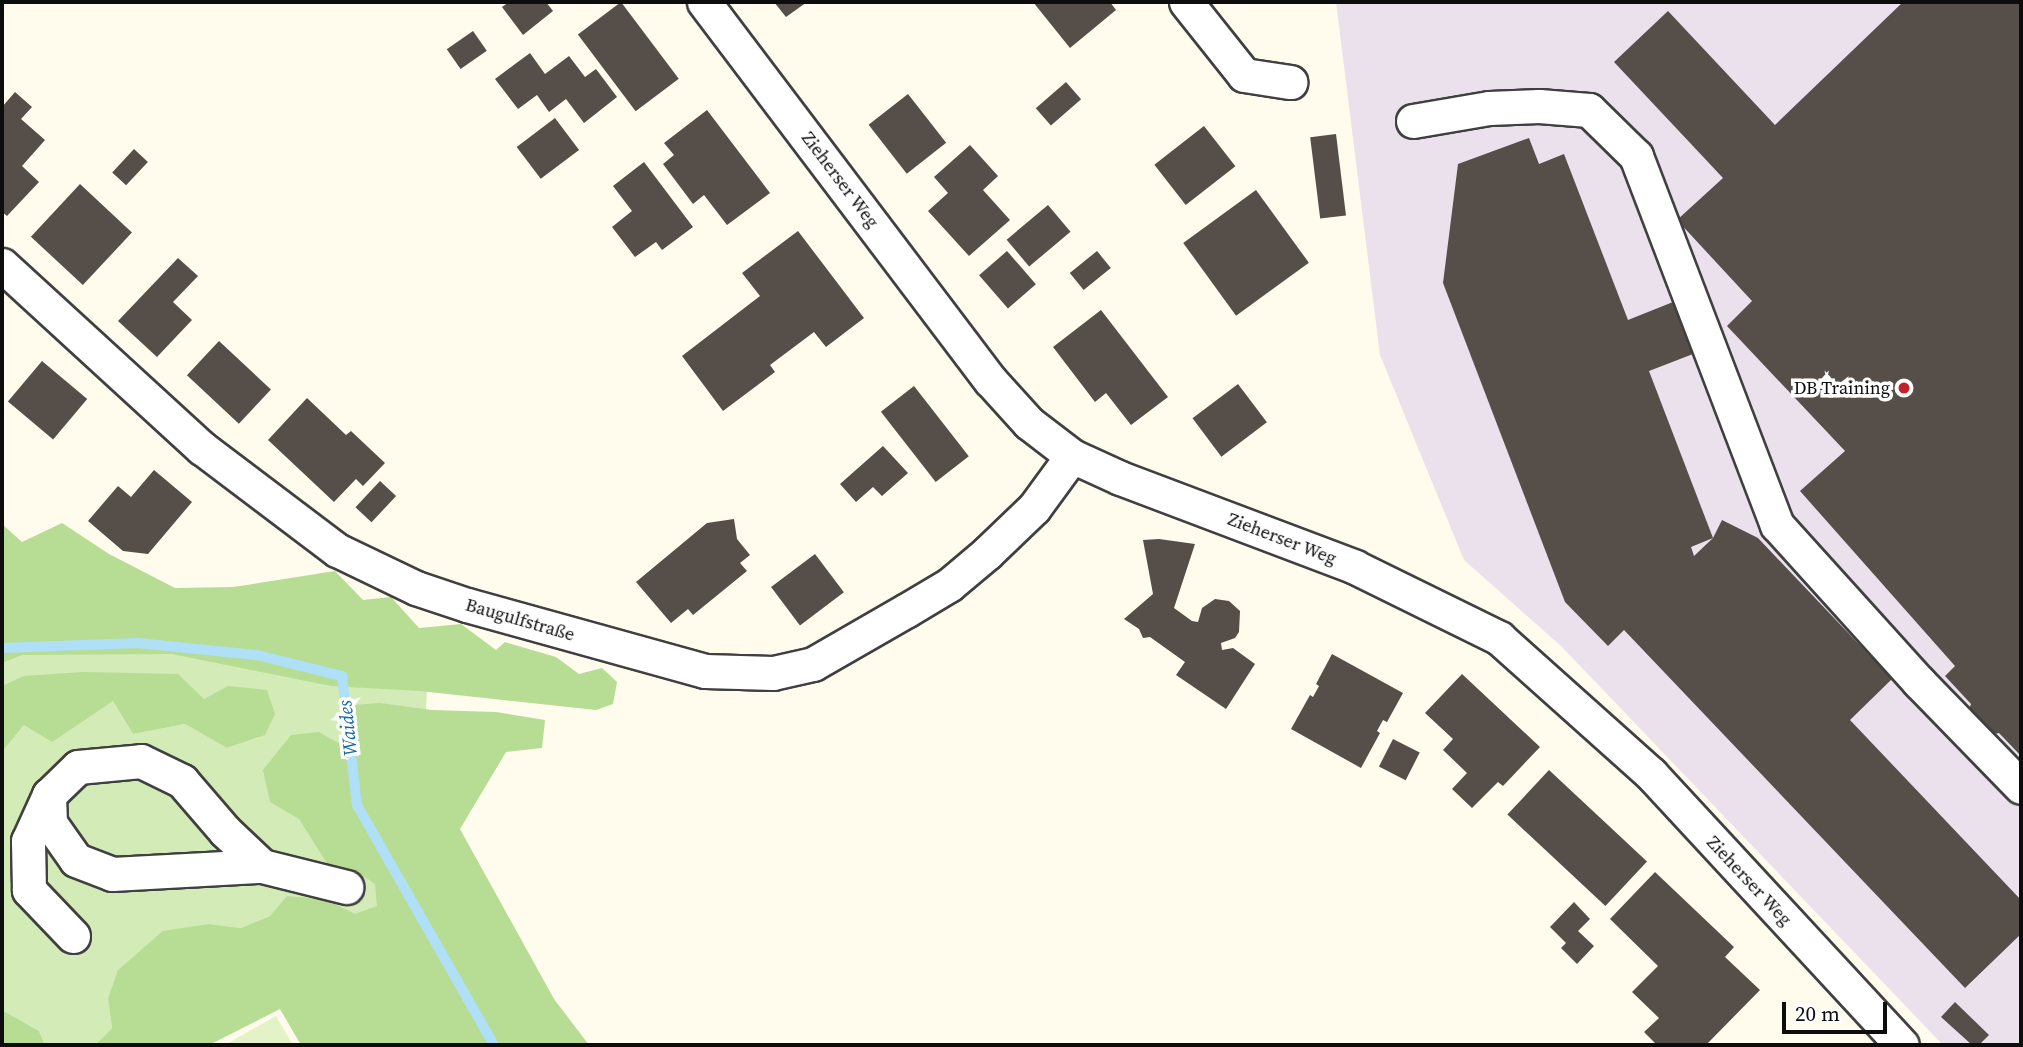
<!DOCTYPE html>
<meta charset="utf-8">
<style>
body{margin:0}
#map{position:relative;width:2023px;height:1047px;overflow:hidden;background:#fffbed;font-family:"Source Serif 4",serif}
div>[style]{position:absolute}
.industrial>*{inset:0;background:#ebe1ec}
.green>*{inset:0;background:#d3ebb6}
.forest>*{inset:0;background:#b7dc94}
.pitch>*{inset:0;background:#e4f2c8}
.stream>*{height:10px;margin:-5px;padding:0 5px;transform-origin:5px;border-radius:5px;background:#b0e0f8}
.building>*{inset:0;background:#564e49;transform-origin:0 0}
.roads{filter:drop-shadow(2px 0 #404040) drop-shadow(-2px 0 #404040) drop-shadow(0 2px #404040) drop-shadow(0 -2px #404040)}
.minor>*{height:33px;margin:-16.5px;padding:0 16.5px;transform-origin:16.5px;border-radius:16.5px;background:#fff}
.dots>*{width:19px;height:19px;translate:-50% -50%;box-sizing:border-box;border:4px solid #fff;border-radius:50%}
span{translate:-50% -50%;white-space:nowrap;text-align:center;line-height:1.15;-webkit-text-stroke:7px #fff;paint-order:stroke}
.street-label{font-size:18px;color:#0d0d0d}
.poi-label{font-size:18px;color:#0d0d0d}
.right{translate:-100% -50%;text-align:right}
.water-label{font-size:19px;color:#1268a3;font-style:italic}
.frame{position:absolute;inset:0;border:4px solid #0d0d0d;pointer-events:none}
.scale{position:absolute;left:1782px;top:1002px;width:105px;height:32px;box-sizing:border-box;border:4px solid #0d0d0d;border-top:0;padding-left:9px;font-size:21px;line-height:24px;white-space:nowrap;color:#0d0d0d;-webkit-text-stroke:5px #fff;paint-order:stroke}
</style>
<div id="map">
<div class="industrial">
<div style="clip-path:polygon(1336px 2px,2021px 2px,2021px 1045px,1943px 1045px,1561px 646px,1464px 560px,1380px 355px)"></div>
</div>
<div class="green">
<div style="clip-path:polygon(2px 609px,427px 690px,420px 819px,529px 1045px,270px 916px,241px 928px,209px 924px,108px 999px,112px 1028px,95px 1045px,45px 1045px,39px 1031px,2px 1010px,2px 752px,24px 725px,88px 716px,113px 701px,133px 734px,185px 724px,227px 748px,259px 737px,101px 688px,2px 715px)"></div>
</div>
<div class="forest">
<div style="clip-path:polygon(62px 523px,109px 554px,175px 588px,233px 587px,335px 571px,363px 600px,391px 597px,419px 628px,461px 624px,496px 650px,505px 642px,556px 657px,579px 674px,602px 668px,617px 682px,613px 704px,596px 710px,420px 691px,331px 686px,172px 654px,22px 655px,2px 663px,2px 524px,22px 542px)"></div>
<div style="clip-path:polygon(83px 672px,178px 674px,204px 699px,228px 686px,267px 690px,275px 714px,265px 735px,227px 748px,185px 724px,133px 734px,113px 701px,52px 742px,24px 725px,2px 752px,2px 686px,24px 676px)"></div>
<div style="clip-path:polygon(380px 703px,432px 710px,496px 712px,545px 720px,542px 748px,506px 752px,460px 829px,554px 999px,589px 1045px,301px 1045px,280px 1009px,209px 1045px,95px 1045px,112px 1028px,108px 999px,118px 970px,163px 931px,209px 924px,241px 928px,270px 916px,287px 896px,327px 900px,355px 914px,377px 906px,375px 884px,358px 872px,328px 865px,299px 819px,270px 802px,263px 770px,291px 735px,319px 732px,342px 745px,356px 732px,353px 705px)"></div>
<div style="clip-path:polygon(2px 1010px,39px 1031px,45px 1045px,2px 1045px)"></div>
</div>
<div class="pitch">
<div style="clip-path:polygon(276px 1016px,293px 1045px,225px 1045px)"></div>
</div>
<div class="stream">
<div style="left:2px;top:648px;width:136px;rotate:-2.1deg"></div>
<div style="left:138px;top:643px;width:120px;rotate:5.8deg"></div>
<div style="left:257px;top:655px;width:88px;rotate:13.9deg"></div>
<div style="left:342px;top:676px;width:130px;rotate:83.4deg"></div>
<div style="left:357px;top:805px;width:276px;rotate:60.3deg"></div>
</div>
<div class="building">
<div style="clip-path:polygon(509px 2px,546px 2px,553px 11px,523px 35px,502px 7px)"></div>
<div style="left:621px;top:2px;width:96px;height:54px;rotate:53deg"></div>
<div style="clip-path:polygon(774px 2px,807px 2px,786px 17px)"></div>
<div style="clip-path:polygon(1033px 2px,1110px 2px,1116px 10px,1070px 48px)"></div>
<div style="clip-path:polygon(1903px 2px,2021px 2px,2021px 756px,1999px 733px,1983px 737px,1966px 718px,1971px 704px,1945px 676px,1955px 666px,1800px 491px,1845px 451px,1727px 326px,1752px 301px,1677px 220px,1723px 178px,1614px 62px,1668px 11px,1775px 125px)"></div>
<div style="left:473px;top:31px;width:24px;height:32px;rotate:55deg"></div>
<div style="clip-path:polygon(530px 53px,545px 74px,569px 56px,585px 77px,596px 69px,617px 97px,584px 123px,566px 99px,549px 112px,537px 95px,518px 109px,495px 79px)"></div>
<div style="left:1066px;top:82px;width:23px;height:40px;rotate:49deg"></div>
<div style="clip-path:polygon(15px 92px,32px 107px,21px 119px,45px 140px,22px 166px,39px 182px,7px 216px,2px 212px,2px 107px)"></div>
<div style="left:908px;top:94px;width:62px;height:50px;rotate:52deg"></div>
<div style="clip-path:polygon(707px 110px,770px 193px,727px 225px,704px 195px,693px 204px,663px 164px,674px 155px,664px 143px)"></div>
<div style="left:555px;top:118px;width:40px;height:48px;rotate:53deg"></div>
<div style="left:1204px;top:126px;width:51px;height:63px;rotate:52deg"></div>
<div style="left:1336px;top:134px;width:82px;height:26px;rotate:83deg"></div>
<div style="clip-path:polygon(evenodd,1529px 138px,1539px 164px,1564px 154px,1628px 320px,1673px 302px,1693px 354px,1649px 371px,1713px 538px,1722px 520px,1758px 538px,1892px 679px,1850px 720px,2021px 900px,2021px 934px,1965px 988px,1624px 630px,1608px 646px,1565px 602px,1443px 283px,1458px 164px,1529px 138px,1713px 538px,1694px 556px,1691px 547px,1713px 538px)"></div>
<div style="clip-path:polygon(970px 145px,998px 176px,983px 190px,1010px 220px,969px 256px,928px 211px,948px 193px,934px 177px)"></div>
<div style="left:134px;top:149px;width:19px;height:32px;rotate:43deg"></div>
<div style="clip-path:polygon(644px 162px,693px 227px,662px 250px,656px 242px,635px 257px,612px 227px,632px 211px,613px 186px)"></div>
<div style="left:80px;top:184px;width:71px;height:72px;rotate:43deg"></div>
<div style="left:1256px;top:190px;width:90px;height:90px;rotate:54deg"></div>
<div style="left:1048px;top:205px;width:35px;height:54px;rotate:50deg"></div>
<div style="clip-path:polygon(798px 231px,864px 318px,826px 347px,814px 332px,770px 365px,775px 372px,723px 411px,682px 356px,760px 296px,742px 273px)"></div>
<div style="left:1007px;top:251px;width:44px;height:37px;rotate:49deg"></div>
<div style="left:1097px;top:251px;width:22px;height:35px;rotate:51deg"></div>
<div style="clip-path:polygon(178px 258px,198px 276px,173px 302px,192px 320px,157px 357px,118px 321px)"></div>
<div style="clip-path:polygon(1101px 310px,1168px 397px,1131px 425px,1106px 393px,1095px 402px,1053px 347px)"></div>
<div style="left:219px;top:341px;width:71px;height:47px;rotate:43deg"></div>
<div style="left:42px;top:361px;width:59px;height:53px;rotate:40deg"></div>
<div style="left:1238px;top:384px;width:48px;height:57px;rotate:53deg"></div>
<div style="left:914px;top:386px;width:89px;height:42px;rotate:52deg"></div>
<div style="clip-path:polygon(307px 398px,346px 435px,351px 431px,385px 463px,363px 486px,356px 479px,334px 502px,268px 440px)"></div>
<div style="clip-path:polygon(883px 446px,908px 473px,882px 496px,873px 487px,856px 502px,840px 484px)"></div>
<div style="clip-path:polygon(154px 470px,192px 502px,148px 554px,123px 551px,88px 521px,118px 486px,131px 497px)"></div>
<div style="left:380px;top:481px;width:22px;height:36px;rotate:43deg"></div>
<div style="clip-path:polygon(734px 519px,737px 539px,750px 555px,740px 563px,747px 571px,693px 615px,688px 609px,671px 623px,636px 582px,707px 523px)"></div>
<div style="clip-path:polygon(1159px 539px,1195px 544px,1174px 608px,1192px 621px,1198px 622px,1202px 608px,1215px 599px,1229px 601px,1240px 611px,1239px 632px,1235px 638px,1221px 643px,1222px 650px,1233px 648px,1255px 664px,1226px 709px,1176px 675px,1185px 662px,1150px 637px,1143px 638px,1139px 629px,1124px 619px,1153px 594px,1143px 540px)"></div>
<div style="left:815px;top:554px;width:48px;height:55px;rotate:53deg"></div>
<div style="clip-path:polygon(1332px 654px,1403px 693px,1387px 722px,1383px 720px,1377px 731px,1380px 733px,1361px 768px,1291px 729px,1310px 695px,1313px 697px,1319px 686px,1316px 684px)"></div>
<div style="clip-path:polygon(1462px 674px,1540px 747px,1503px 786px,1498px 782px,1472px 808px,1452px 789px,1467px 773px,1443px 750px,1453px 739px,1425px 713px)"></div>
<div style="left:1393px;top:739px;width:30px;height:31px;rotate:27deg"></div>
<div style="left:1549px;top:770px;width:134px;height:61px;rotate:43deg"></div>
<div style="clip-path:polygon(1655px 872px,1734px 947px,1725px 957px,1760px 990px,1706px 1045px,1657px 1045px,1644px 1032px,1659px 1018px,1632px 992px,1658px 966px,1610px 919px)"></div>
<div style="clip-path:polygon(1574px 902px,1590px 919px,1578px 931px,1594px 946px,1577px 964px,1561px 948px,1566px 943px,1550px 927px)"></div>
<div style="clip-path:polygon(1955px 1002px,1989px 1035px,1979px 1045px,1972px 1045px,1941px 1017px)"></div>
</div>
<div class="roads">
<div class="minor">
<div style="left:704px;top:2px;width:474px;rotate:52.9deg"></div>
<div style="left:990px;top:380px;width:58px;rotate:47.8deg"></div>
<div style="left:1029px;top:423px;width:54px;rotate:37.5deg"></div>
<div style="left:1072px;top:456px;width:53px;rotate:24.6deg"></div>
<div style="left:1120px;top:478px;width:251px;rotate:20.7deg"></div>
<div style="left:1355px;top:567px;width:161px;rotate:26.2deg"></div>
<div style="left:1499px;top:638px;width:204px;rotate:41.8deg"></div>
<div style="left:1651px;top:774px;width:369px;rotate:47.2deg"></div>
<div style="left:1186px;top:2px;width:93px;rotate:51.5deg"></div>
<div style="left:1244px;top:75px;width:47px;rotate:8.7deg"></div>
<div style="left:1413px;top:121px;width:77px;rotate:-9.7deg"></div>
<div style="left:1489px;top:108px;width:50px;rotate:-2.3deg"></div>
<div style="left:1539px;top:106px;width:50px;rotate:4.6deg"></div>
<div style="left:1589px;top:110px;width:66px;rotate:44.4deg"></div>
<div style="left:1636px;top:156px;width:395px;rotate:69.1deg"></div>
<div style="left:1777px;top:525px;width:212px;rotate:47.9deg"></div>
<div style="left:1919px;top:682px;width:146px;rotate:45.8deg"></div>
<div style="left:2px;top:265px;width:271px;rotate:42.5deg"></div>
<div style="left:202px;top:448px;width:169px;rotate:37.1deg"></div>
<div style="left:337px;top:550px;width:88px;rotate:25.7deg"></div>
<div style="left:416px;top:588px;width:54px;rotate:18.4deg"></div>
<div style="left:467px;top:605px;width:247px;rotate:15.5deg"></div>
<div style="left:705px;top:671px;width:68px;rotate:1.7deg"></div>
<div style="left:773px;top:673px;width:41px;rotate:-12.7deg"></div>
<div style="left:813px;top:664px;width:108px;rotate:-29.9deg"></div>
<div style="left:907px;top:610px;width:49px;rotate:-30.8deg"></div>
<div style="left:949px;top:585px;width:50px;rotate:-40.1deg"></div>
<div style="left:987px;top:553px;width:65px;rotate:-43.8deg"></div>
<div style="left:1034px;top:508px;width:64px;rotate:-53.8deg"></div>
<div style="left:49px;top:795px;width:28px;rotate:88deg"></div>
<div style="left:50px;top:823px;width:45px;rotate:54.9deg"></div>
<div style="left:76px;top:860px;width:39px;rotate:21deg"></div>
<div style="left:112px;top:874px;width:150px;rotate:-3.1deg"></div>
<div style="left:73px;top:936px;width:64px;rotate:-133.7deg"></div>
<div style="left:29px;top:890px;width:49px;rotate:-91.2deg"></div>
<div style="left:28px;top:841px;width:51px;rotate:-65.5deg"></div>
<div style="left:49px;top:795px;width:40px;rotate:-44deg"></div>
<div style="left:78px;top:767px;width:63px;rotate:-5.4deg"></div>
<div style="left:141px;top:761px;width:46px;rotate:26deg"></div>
<div style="left:182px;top:781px;width:66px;rotate:49.3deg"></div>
<div style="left:225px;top:831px;width:51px;rotate:43.4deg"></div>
<div style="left:262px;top:866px;width:87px;rotate:14deg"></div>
</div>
</div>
<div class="dots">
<div style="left:1904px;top:388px;background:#c2202d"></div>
</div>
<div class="street-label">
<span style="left:840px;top:180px;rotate:53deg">Zieherser Weg</span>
<span style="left:1282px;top:539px;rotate:21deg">Zieherser Weg</span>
<span style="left:520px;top:620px;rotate:16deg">Baugulfstraße</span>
<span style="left:1749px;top:881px;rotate:47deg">Zieherser Weg</span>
</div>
<div class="poi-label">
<span class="right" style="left:1890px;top:388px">DB Training</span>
</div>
<div class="water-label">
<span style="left:348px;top:728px;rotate:-96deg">Waides</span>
</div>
<div class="frame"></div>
<div class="scale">20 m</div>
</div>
